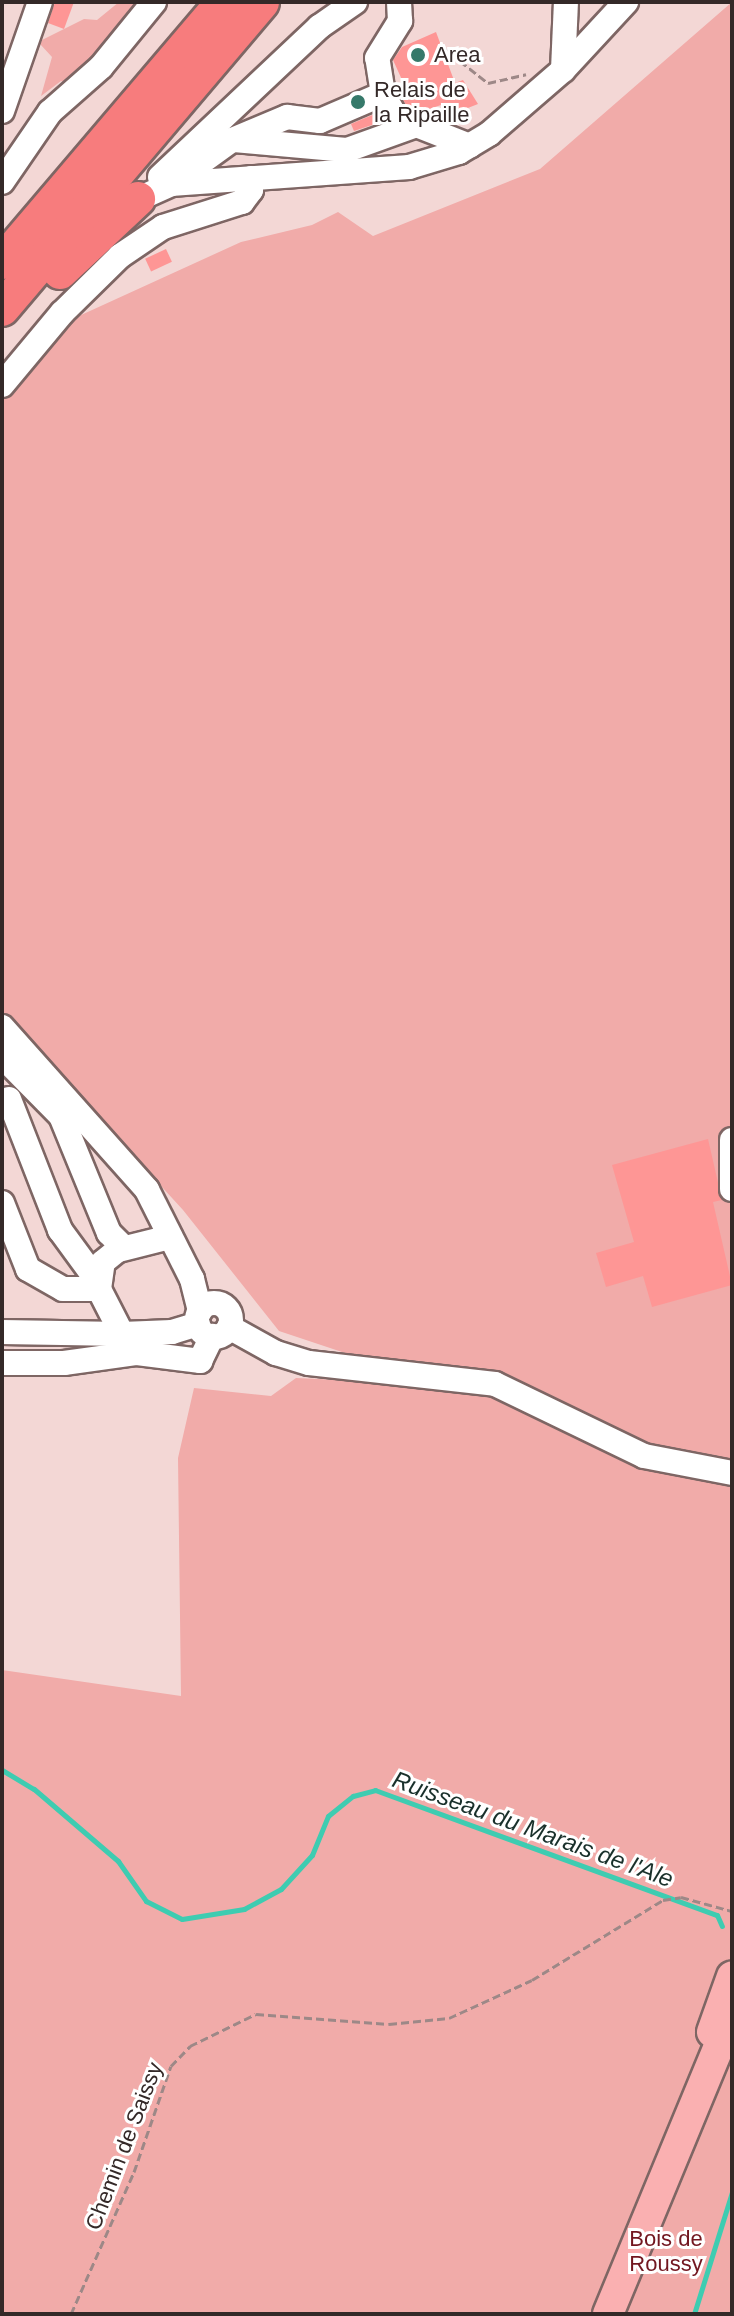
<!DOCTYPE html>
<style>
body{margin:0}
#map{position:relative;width:734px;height:2316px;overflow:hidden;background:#f3d7d5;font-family:Helvetica,sans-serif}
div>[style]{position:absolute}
.green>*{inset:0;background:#f1aba9}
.stream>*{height:5px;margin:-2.5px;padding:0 2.5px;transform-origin:2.5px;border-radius:2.5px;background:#3eccb1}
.building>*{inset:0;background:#fe9695;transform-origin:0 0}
.path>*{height:3px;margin-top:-1.5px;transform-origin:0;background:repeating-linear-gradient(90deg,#9d8887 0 8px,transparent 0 12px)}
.roads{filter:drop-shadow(2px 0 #7e6664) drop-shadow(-2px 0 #7e6664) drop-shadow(0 2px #7e6664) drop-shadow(0 -2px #7e6664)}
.minor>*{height:24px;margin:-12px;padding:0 12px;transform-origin:12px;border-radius:12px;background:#fff}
.minor>.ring{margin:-12px;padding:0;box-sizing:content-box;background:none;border:24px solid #fff;border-radius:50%}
.major>*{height:30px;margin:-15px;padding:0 15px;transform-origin:15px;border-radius:15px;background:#fab0b1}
.highway>*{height:34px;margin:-17px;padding:0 17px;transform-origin:17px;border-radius:17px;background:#f77c7d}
.dots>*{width:22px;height:22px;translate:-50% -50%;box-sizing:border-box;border:4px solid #fff;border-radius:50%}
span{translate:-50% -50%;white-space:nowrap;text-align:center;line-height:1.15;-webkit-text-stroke:6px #fff;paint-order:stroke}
.poi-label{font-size:22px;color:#342928}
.left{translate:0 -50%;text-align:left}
.street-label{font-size:22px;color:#342928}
.park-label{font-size:22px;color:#721720}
.water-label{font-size:24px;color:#19302b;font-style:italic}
.frame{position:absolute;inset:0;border:4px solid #342928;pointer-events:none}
</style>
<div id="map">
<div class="green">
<div style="clip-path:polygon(119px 2px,148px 2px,124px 30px,113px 31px,94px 54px,97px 62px,72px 86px,61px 81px,41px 96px,52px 57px,40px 44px,42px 40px,84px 19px,97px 20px)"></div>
<div style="clip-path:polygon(732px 2px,732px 2314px,2px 2314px,2px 1670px,181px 1696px,178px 1458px,194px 1388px,271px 1396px,296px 1378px,341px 1380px,351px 1355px,279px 1331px,183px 1210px,2px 1012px,2px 399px,68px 321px,241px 242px,312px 225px,338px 212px,373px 236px,540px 169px)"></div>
</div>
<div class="stream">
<div style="left:2px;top:1770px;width:37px;rotate:31deg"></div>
<div style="left:34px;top:1789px;width:111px;rotate:40.6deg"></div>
<div style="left:118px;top:1861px;width:49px;rotate:55deg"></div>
<div style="left:146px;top:1901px;width:40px;rotate:26.6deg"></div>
<div style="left:182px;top:1919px;width:63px;rotate:-9.2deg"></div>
<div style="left:244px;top:1909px;width:42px;rotate:-28.4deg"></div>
<div style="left:281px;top:1889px;width:46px;rotate:-47.6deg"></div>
<div style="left:312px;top:1855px;width:42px;rotate:-67.7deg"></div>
<div style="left:328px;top:1816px;width:32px;rotate:-39deg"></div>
<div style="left:353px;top:1796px;width:23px;rotate:-15deg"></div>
<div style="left:375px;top:1790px;width:364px;rotate:20.1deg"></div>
<div style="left:717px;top:1915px;width:12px;rotate:66deg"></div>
<div style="left:694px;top:2314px;width:128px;rotate:-72.7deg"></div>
</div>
<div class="building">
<div style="clip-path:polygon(55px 2px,74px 2px,64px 29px,48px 23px)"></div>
<div style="clip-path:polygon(436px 32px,455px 83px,463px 80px,478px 104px,450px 115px,444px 104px,423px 111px,406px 105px,397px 89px,403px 82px,393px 60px,402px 47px)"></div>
<div style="clip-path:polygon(377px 113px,381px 122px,354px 131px,351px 124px)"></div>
<div style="left:166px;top:249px;width:14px;height:23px;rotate:65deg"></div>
<div style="clip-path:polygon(708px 1139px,722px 1200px,713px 1202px,732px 1285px,652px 1307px,643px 1276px,606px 1287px,596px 1253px,634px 1242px,612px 1165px)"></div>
</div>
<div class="path">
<div style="left:441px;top:46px;width:60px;rotate:38.2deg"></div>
<div style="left:488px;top:83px;width:39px;rotate:-13deg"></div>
<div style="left:71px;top:2314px;width:155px;rotate:-66.1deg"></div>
<div style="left:134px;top:2172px;width:112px;rotate:-70.8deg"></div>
<div style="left:171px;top:2066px;width:28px;rotate:-46deg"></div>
<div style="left:190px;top:2046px;width:73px;rotate:-25.9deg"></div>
<div style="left:256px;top:2014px;width:133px;rotate:4.3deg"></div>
<div style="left:389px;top:2024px;width:60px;rotate:-5.7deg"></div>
<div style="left:449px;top:2018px;width:91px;rotate:-24.6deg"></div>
<div style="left:532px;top:1980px;width:153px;rotate:-31.4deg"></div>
<div style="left:663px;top:1900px;width:18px;rotate:-9deg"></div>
<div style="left:681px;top:1897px;width:53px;rotate:15.4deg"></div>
</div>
<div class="roads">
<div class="minor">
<div style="left:563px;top:70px;width:68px;rotate:-87.5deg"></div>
<div style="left:383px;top:94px;width:26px;rotate:61deg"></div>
<div style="left:396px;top:117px;width:79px;rotate:21.4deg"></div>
<div style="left:2px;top:111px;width:115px;rotate:-70.8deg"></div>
<div style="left:234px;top:140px;width:113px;rotate:5.1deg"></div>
<div style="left:347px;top:150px;width:71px;rotate:-19.7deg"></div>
<div style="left:160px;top:177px;width:219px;rotate:-43.3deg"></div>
<div style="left:319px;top:27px;width:44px;rotate:-34.8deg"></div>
<div style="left:2px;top:182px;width:85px;rotate:-55.6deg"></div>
<div style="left:50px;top:112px;width:68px;rotate:-41.4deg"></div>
<div style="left:101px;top:67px;width:84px;rotate:-50.8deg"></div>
<div style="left:171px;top:184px;width:239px;rotate:-4.1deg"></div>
<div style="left:409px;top:167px;width:52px;rotate:-16.7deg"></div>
<div style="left:459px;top:152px;width:35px;rotate:-31deg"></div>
<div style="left:489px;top:134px;width:98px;rotate:-40.9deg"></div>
<div style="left:563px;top:70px;width:93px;rotate:-47.2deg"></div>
<div style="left:138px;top:199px;width:36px;rotate:-24deg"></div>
<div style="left:171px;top:184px;width:75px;rotate:-35.8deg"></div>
<div style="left:232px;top:140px;width:60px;rotate:-22.7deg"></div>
<div style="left:287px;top:117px;width:33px;rotate:7deg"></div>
<div style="left:320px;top:121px;width:69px;rotate:-23.2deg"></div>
<div style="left:383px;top:94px;width:36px;rotate:-99deg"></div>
<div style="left:377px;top:58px;width:44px;rotate:-58.1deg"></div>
<div style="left:400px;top:21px;width:19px;rotate:-93deg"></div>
<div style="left:2px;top:385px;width:94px;rotate:-50.2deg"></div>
<div style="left:62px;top:313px;width:81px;rotate:-44.5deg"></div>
<div style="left:120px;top:256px;width:52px;rotate:-34deg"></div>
<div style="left:163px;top:227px;width:83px;rotate:-17.6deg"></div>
<div style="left:242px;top:202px;width:15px;rotate:-53deg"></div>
<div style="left:251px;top:190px;width:12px;rotate:-90deg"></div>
<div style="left:2px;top:1027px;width:218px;rotate:48.3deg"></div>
<div style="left:147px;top:1190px;width:100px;rotate:63.2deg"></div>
<div style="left:192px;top:1279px;width:33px;rotate:76deg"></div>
<div style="left:2px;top:1056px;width:84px;rotate:45.5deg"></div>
<div style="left:61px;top:1116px;width:126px;rotate:67.7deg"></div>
<div style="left:109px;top:1233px;width:21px;rotate:45deg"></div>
<div style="left:9px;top:1099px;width:141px;rotate:68.7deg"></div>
<div style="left:60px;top:1230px;width:64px;rotate:53.8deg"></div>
<div style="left:732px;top:1140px;width:49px;rotate:90deg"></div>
<div style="left:2px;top:1203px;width:71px;rotate:68.5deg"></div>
<div style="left:28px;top:1269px;width:40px;rotate:29.7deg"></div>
<div style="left:63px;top:1289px;width:36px"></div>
<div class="ring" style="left:197px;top:1303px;width:10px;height:10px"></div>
<div style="left:229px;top:1327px;width:54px;rotate:29deg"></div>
<div style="left:276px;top:1353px;width:34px;rotate:17deg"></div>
<div style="left:309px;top:1363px;width:187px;rotate:6.4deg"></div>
<div style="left:495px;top:1384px;width:165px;rotate:25.8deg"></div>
<div style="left:644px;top:1456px;width:90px;rotate:10.9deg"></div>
<div style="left:2px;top:1332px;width:120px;rotate:1deg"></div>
<div style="left:122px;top:1334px;width:50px;rotate:-2.3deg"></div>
<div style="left:172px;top:1332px;width:27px;rotate:-17deg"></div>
<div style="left:122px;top:1334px;width:51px;rotate:-117.1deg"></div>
<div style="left:99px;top:1289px;width:27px;rotate:-82deg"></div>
<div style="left:103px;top:1262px;width:19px;rotate:-39deg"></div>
<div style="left:118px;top:1250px;width:54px;rotate:-14deg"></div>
<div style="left:2px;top:1363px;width:62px"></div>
<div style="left:64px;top:1363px;width:74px;rotate:-7.8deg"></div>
<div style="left:137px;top:1353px;width:64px;rotate:7.2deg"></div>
<div style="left:200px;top:1361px;width:28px;rotate:-64deg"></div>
</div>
<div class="major">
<div style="left:712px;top:2032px;width:59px;rotate:-70.3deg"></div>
<div style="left:608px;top:2314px;width:324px;rotate:-67.5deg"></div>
</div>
<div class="highway">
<div style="left:2px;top:262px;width:341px;rotate:-49.6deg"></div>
<div style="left:60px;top:272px;width:107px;rotate:-43.1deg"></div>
<div style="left:2px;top:309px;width:402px;rotate:-49.7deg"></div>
</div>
</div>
<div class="dots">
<div style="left:418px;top:55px;background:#36796a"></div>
<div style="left:358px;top:102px;background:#36796a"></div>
</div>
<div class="poi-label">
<span class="left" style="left:434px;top:55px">Area</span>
<span class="left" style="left:374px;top:102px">Relais de<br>la Ripaille</span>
</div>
<div class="street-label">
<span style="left:124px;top:2146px;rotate:-69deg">Chemin de Saissy</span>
</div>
<div class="park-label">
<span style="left:666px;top:2251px">Bois de<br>Roussy</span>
</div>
<div class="water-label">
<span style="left:533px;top:1829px;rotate:20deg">Ruisseau du Marais de l'Ale</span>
</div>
<div class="frame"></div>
</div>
